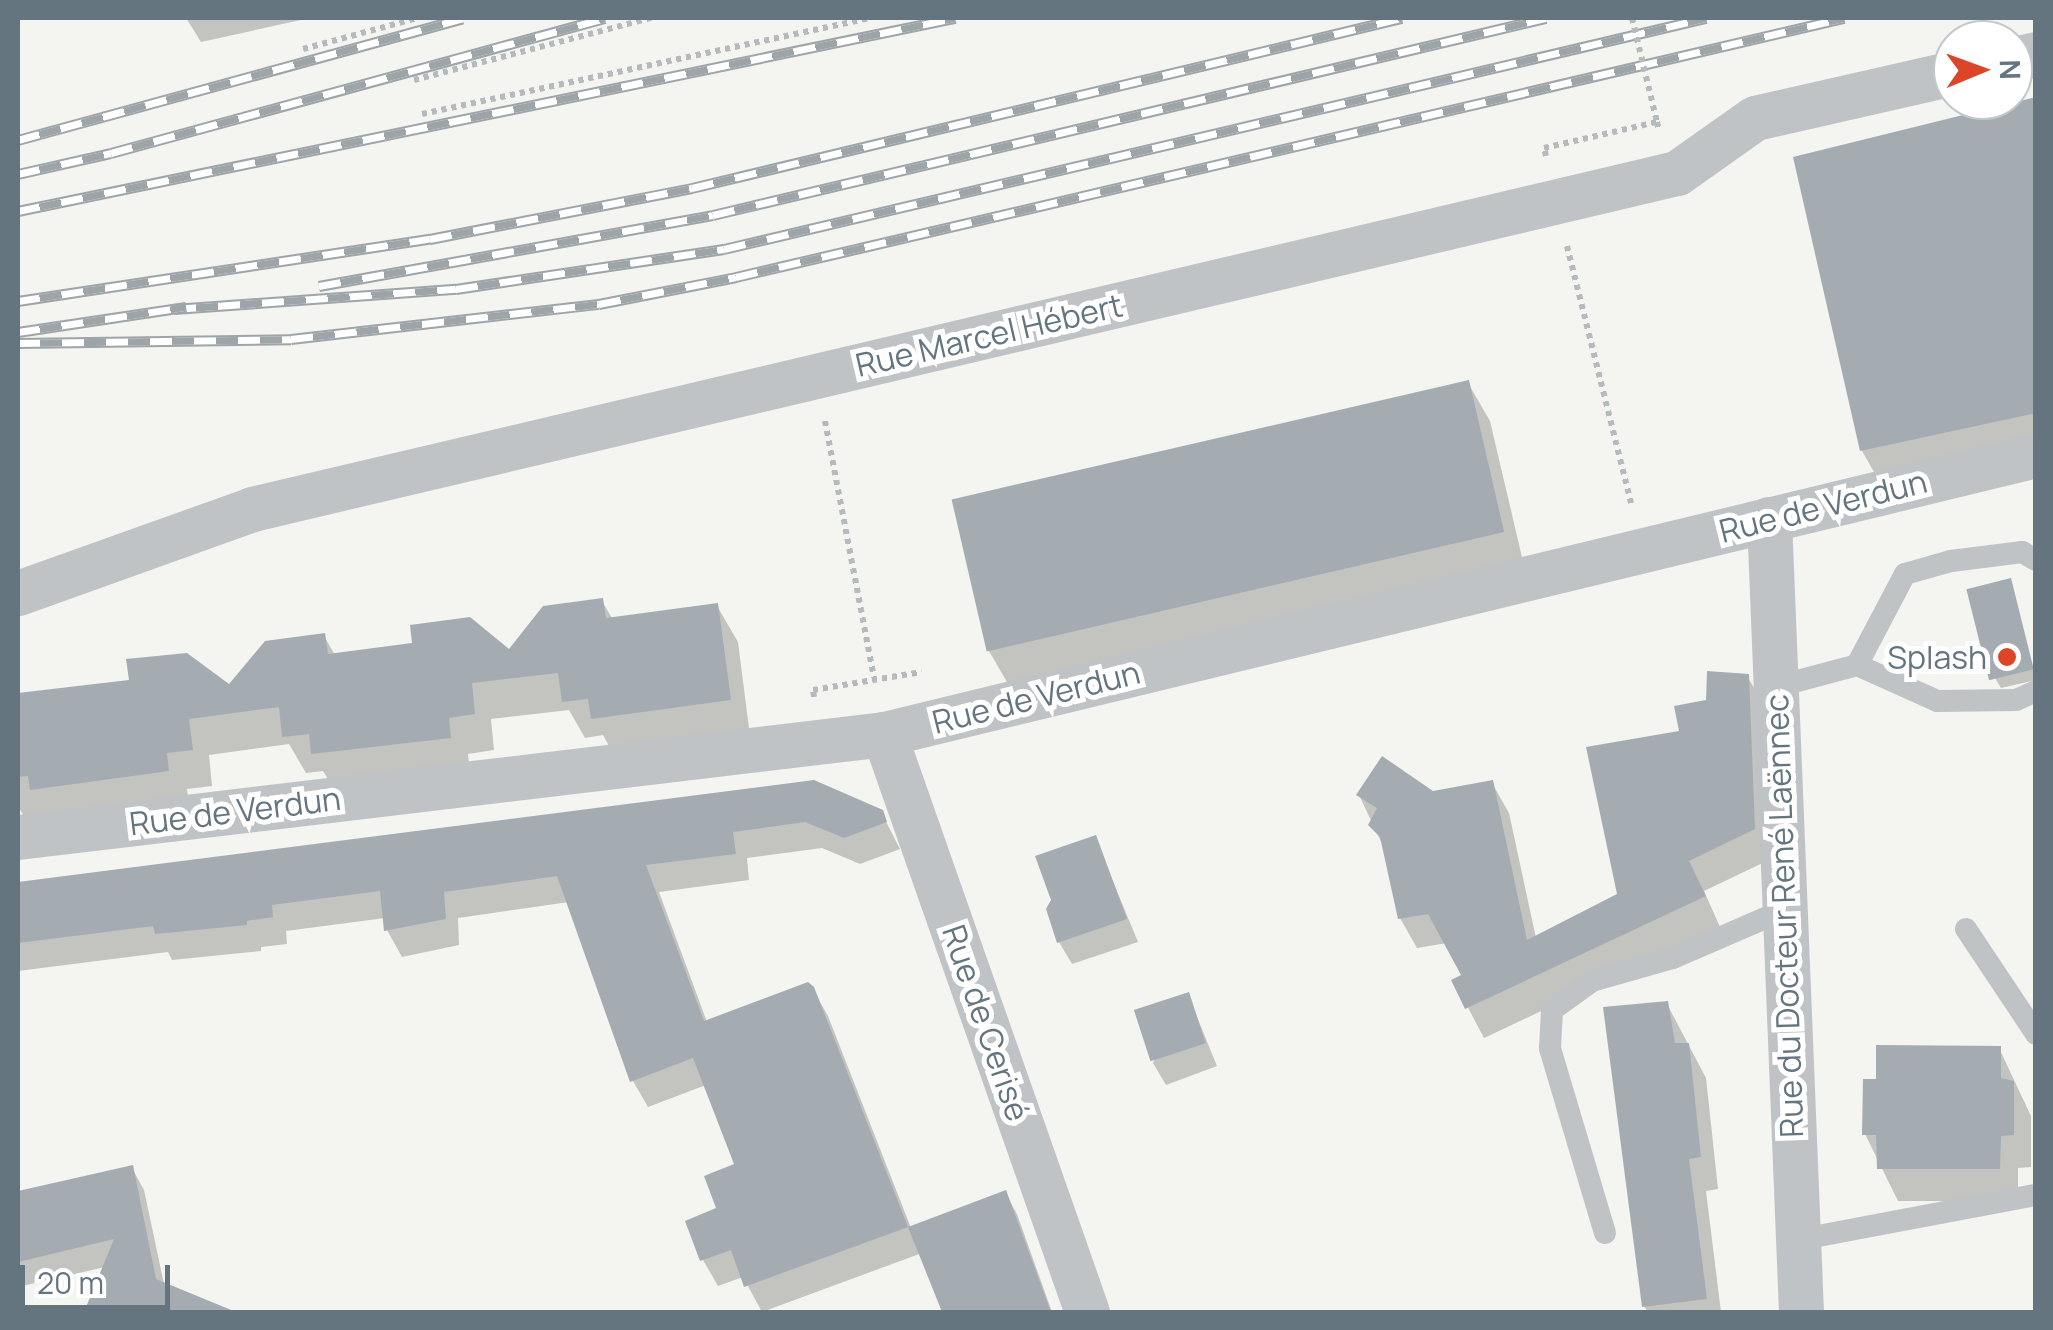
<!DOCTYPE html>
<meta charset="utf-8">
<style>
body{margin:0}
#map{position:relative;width:2053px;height:1330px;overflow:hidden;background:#f4f4f0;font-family:Manrope,sans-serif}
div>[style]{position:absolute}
.shadow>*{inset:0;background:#0003}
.building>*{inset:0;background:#a4acb1;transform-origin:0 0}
.path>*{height:6px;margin-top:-3px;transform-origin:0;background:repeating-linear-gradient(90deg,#b7babc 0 5px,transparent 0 10px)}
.lane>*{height:22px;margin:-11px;padding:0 11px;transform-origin:11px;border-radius:11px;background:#bfc3c6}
.street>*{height:45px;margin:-22.5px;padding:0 22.5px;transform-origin:22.5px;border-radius:22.5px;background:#bfc3c6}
.rail>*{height:11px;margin-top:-5.5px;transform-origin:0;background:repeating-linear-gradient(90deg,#fff 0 22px,#9ea5a9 0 44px);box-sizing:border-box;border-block:2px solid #9ea5a9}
.path-bridge>*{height:6px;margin-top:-3px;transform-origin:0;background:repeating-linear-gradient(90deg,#b7babc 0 5px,transparent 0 10px)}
.dots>*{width:28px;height:28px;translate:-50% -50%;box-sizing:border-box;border:5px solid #fff;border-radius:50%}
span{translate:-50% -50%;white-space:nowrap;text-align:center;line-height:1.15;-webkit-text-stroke:10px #fff;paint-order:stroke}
.street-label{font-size:32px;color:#647580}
.poi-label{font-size:32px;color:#647580}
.right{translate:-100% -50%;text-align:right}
.frame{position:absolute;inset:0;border:20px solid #647580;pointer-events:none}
.north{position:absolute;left:1933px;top:20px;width:100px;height:100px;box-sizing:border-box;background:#fff;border:2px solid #c1c8cc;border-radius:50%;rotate:89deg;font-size:28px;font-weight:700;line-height:40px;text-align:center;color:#647580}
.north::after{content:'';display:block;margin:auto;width:35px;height:45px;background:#dc4527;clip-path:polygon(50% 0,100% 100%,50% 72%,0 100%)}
.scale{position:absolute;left:20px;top:1265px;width:150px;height:45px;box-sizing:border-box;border:5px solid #647580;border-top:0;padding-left:12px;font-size:30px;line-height:35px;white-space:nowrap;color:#647580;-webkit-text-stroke:8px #fff;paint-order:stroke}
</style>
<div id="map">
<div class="shadow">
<div style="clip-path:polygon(186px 18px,310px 18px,201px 42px)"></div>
<div style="clip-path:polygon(2036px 99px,2036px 458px,1885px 491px,1862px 451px)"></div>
<div style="clip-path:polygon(1468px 383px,1490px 421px,1525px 570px,1011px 689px,989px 651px)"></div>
<div style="clip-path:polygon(2010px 581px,2036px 680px,2001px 688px,1995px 678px)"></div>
<div style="clip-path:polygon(602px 601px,613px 620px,717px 606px,738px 642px,750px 736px,614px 755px,603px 735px,585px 738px,569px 710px,491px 719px,494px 750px,468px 754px,470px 774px,334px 789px,323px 771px,306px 773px,289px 744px,209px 755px,212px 786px,187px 789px,189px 807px,23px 815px,18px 806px,18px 688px,21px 695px,229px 688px,324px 636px,335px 655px,510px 652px)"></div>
<div style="clip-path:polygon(1747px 676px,1765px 706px,1771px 859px,1704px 891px,1720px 927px,1484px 1038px,1454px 981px,1464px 976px,1447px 943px,1417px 948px,1400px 918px,1385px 850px,1359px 795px,1433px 794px,1492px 783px,1509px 813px,1536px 938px,1619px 895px,1682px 733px,1709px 702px)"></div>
<div style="clip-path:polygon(881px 812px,900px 849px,860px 864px,822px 848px,747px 858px,749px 880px,659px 892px,707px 1022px,812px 988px,828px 1016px,911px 1228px,1005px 1193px,1017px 1214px,1052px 1312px,937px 1312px,944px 1310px,922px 1253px,762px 1312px,743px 1277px,718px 1286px,703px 1260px,737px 1166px,706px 1085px,648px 1107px,633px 1081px,569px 902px,458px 918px,459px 945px,402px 957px,387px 930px,385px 918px,286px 931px,287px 944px,261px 947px,261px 951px,172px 960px,168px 952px,18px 971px,18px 883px,242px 859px)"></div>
<div style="clip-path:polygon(1095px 838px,1138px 942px,1072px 964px,1059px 942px)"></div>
<div style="clip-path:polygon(1188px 995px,1217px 1066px,1166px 1085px,1153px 1063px)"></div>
<div style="clip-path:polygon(1667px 1004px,1706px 1078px,1718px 1189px,1706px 1191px,1721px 1312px,1648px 1312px,1644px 1306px)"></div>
<div style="clip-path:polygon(1999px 1048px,2031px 1116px,2031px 1167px,2018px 1168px,2018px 1201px,1898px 1201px,1865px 1134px)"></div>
<div style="clip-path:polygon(132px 1168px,144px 1190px,164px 1284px,232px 1312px,87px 1312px,105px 1267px,18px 1287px,18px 1193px)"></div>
</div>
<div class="building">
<div style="clip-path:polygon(2036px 97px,2036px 413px,1860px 451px,1793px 157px)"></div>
<div style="left:1469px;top:380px;width:156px;height:531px;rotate:77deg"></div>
<div style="left:2011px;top:578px;width:94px;height:46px;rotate:76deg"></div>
<div style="clip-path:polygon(603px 598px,606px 618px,718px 603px,731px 700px,591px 719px,588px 699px,562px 702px,558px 673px,472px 683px,475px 714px,449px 718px,451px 738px,311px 754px,309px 734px,282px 737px,279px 707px,189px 719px,193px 750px,167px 753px,169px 771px,30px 790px,28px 776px,18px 777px,18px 693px,129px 680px,126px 659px,187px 653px,229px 684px,265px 641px,325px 633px,328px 654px,412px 643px,410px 625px,470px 617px,509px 649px,543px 606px)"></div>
<div style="clip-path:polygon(1707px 671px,1749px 674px,1755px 829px,1689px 861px,1706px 896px,1465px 1009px,1451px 980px,1461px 975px,1428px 914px,1398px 919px,1380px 837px,1368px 825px,1377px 808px,1356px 795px,1382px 756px,1433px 791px,1493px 780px,1527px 940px,1617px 894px,1586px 747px,1679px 731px,1674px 706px,1706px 700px)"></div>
<div style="clip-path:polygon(814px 780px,883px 810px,887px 822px,844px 838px,805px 822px,733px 832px,736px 854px,646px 865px,704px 1021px,808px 982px,814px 987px,908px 1227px,744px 1287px,731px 1250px,700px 1261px,685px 1221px,716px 1208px,704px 1176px,734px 1164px,693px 1058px,630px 1082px,557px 876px,444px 892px,446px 919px,384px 931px,380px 891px,272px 905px,273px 917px,247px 921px,247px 925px,155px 934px,153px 926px,18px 943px,18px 882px)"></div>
<div style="clip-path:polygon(1096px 835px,1127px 919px,1057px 943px,1046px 909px,1051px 900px,1035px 856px)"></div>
<div style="left:1189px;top:992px;width:54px;height:58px;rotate:72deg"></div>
<div style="clip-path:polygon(1668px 1001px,1675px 1043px,1689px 1043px,1701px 1157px,1689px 1159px,1707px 1299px,1642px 1307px,1603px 1007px)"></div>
<div style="clip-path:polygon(1876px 1045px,2001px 1046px,2001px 1078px,2014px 1081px,2014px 1135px,2001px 1136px,2000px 1169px,1877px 1169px,1876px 1135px,1862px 1135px,1863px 1079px,1876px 1079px)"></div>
<div style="clip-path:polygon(133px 1165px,156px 1279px,236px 1312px,84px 1312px,114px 1239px,18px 1262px,18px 1191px)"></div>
<div style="clip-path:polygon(1006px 1190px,1051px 1312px,942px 1312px,908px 1227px)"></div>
</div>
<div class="path">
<div style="left:303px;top:49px;width:118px;rotate:-15.2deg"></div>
<div style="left:414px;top:80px;width:245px;rotate:-14.7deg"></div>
<div style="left:422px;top:114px;width:457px;rotate:-12.1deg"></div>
<div style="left:1546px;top:156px;width:8px;rotate:-104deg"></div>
<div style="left:1544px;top:148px;width:116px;rotate:-13deg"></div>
<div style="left:1657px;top:122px;width:8px;rotate:76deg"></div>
<div style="left:1567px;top:246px;width:265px;rotate:76deg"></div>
<div style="left:825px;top:421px;width:261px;rotate:79.2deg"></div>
<div style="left:814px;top:697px;width:7px;rotate:-98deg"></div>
<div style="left:813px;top:690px;width:110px;rotate:-9.4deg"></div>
</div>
<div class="lane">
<div style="left:1857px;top:665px;width:103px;rotate:-62.2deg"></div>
<div style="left:1905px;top:574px;width:48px;rotate:-15.8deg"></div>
<div style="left:1951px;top:561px;width:72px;rotate:-7.2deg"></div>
<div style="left:2022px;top:552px;width:16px;rotate:30deg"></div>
<div style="left:1775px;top:687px;width:85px;rotate:-15deg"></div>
<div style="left:1857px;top:665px;width:88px;rotate:24.2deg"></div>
<div style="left:1937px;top:701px;width:79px;rotate:-0.7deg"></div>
<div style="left:2016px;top:700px;width:22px;rotate:-24deg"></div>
<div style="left:1966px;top:929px;width:126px;rotate:56.3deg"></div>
<div style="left:1605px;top:1233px;width:193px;rotate:-106.6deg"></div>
<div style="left:1550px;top:1048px;width:38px;rotate:-87deg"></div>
<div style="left:1552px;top:1010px;width:49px;rotate:-35.9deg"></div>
<div style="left:1592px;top:981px;width:84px;rotate:-15.9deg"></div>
<div style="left:1673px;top:958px;width:121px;rotate:-23.4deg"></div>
<div style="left:1797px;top:1240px;width:243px;rotate:-10.7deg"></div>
</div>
<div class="street">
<div style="left:2013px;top:59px;width:24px;rotate:-12deg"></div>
<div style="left:1769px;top:519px;width:794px;rotate:87.69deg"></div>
<div style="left:18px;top:593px;width:249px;rotate:-19.7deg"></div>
<div style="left:252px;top:509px;width:1464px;rotate:-13.27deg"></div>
<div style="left:1677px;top:173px;width:95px;rotate:-35.2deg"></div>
<div style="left:1755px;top:118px;width:203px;rotate:-12.8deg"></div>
<div style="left:884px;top:734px;width:613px;rotate:70.65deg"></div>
<div style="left:18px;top:837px;width:872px;rotate:-6.78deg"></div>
<div style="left:884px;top:734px;width:1185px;rotate:-13.61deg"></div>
</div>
<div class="rail">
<div style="left:18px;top:140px;width:461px;rotate:-15.3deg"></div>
<div style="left:18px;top:174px;width:95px;rotate:-12.7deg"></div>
<div style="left:111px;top:153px;width:512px;rotate:-15.28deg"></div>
<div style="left:18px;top:211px;width:957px;rotate:-11.64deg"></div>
<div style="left:319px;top:286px;width:400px;rotate:-10.2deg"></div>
<div style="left:713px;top:215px;width:856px;rotate:-13.31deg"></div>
<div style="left:18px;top:301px;width:417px;rotate:-8.6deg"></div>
<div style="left:430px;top:239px;width:267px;rotate:-11deg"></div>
<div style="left:692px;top:188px;width:730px;rotate:-13.47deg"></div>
<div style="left:174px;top:309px;width:283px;rotate:-4.1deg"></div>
<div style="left:456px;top:289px;width:271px;rotate:-8.5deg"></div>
<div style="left:724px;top:249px;width:1009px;rotate:-13.24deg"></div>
<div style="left:18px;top:332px;width:170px;rotate:-8.5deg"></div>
<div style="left:18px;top:343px;width:273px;rotate:-0.8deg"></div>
<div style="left:291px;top:339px;width:310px;rotate:-6.5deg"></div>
<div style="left:599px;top:304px;width:140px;rotate:-11.1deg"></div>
<div style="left:736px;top:277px;width:1138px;rotate:-13.16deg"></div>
</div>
<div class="path-bridge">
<div style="left:1632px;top:18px;width:107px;rotate:76.5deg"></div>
</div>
<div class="dots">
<div style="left:2007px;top:657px;background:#dc4527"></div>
</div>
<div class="street-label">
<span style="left:989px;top:335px;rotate:-13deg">Rue Marcel Hébert</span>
<span style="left:1823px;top:506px;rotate:-14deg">Rue de Verdun</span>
<span style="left:1036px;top:697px;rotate:-14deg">Rue de Verdun</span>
<span style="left:235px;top:811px;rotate:-7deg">Rue de Verdun</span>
<span style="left:1784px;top:916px;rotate:-92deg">Rue du Docteur René Laënnec</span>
<span style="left:986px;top:1023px;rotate:71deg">Rue de Cerisé</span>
</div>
<div class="poi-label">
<span class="right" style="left:1987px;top:657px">Splash</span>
</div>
<div class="frame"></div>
<div class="north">N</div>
<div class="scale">20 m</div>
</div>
